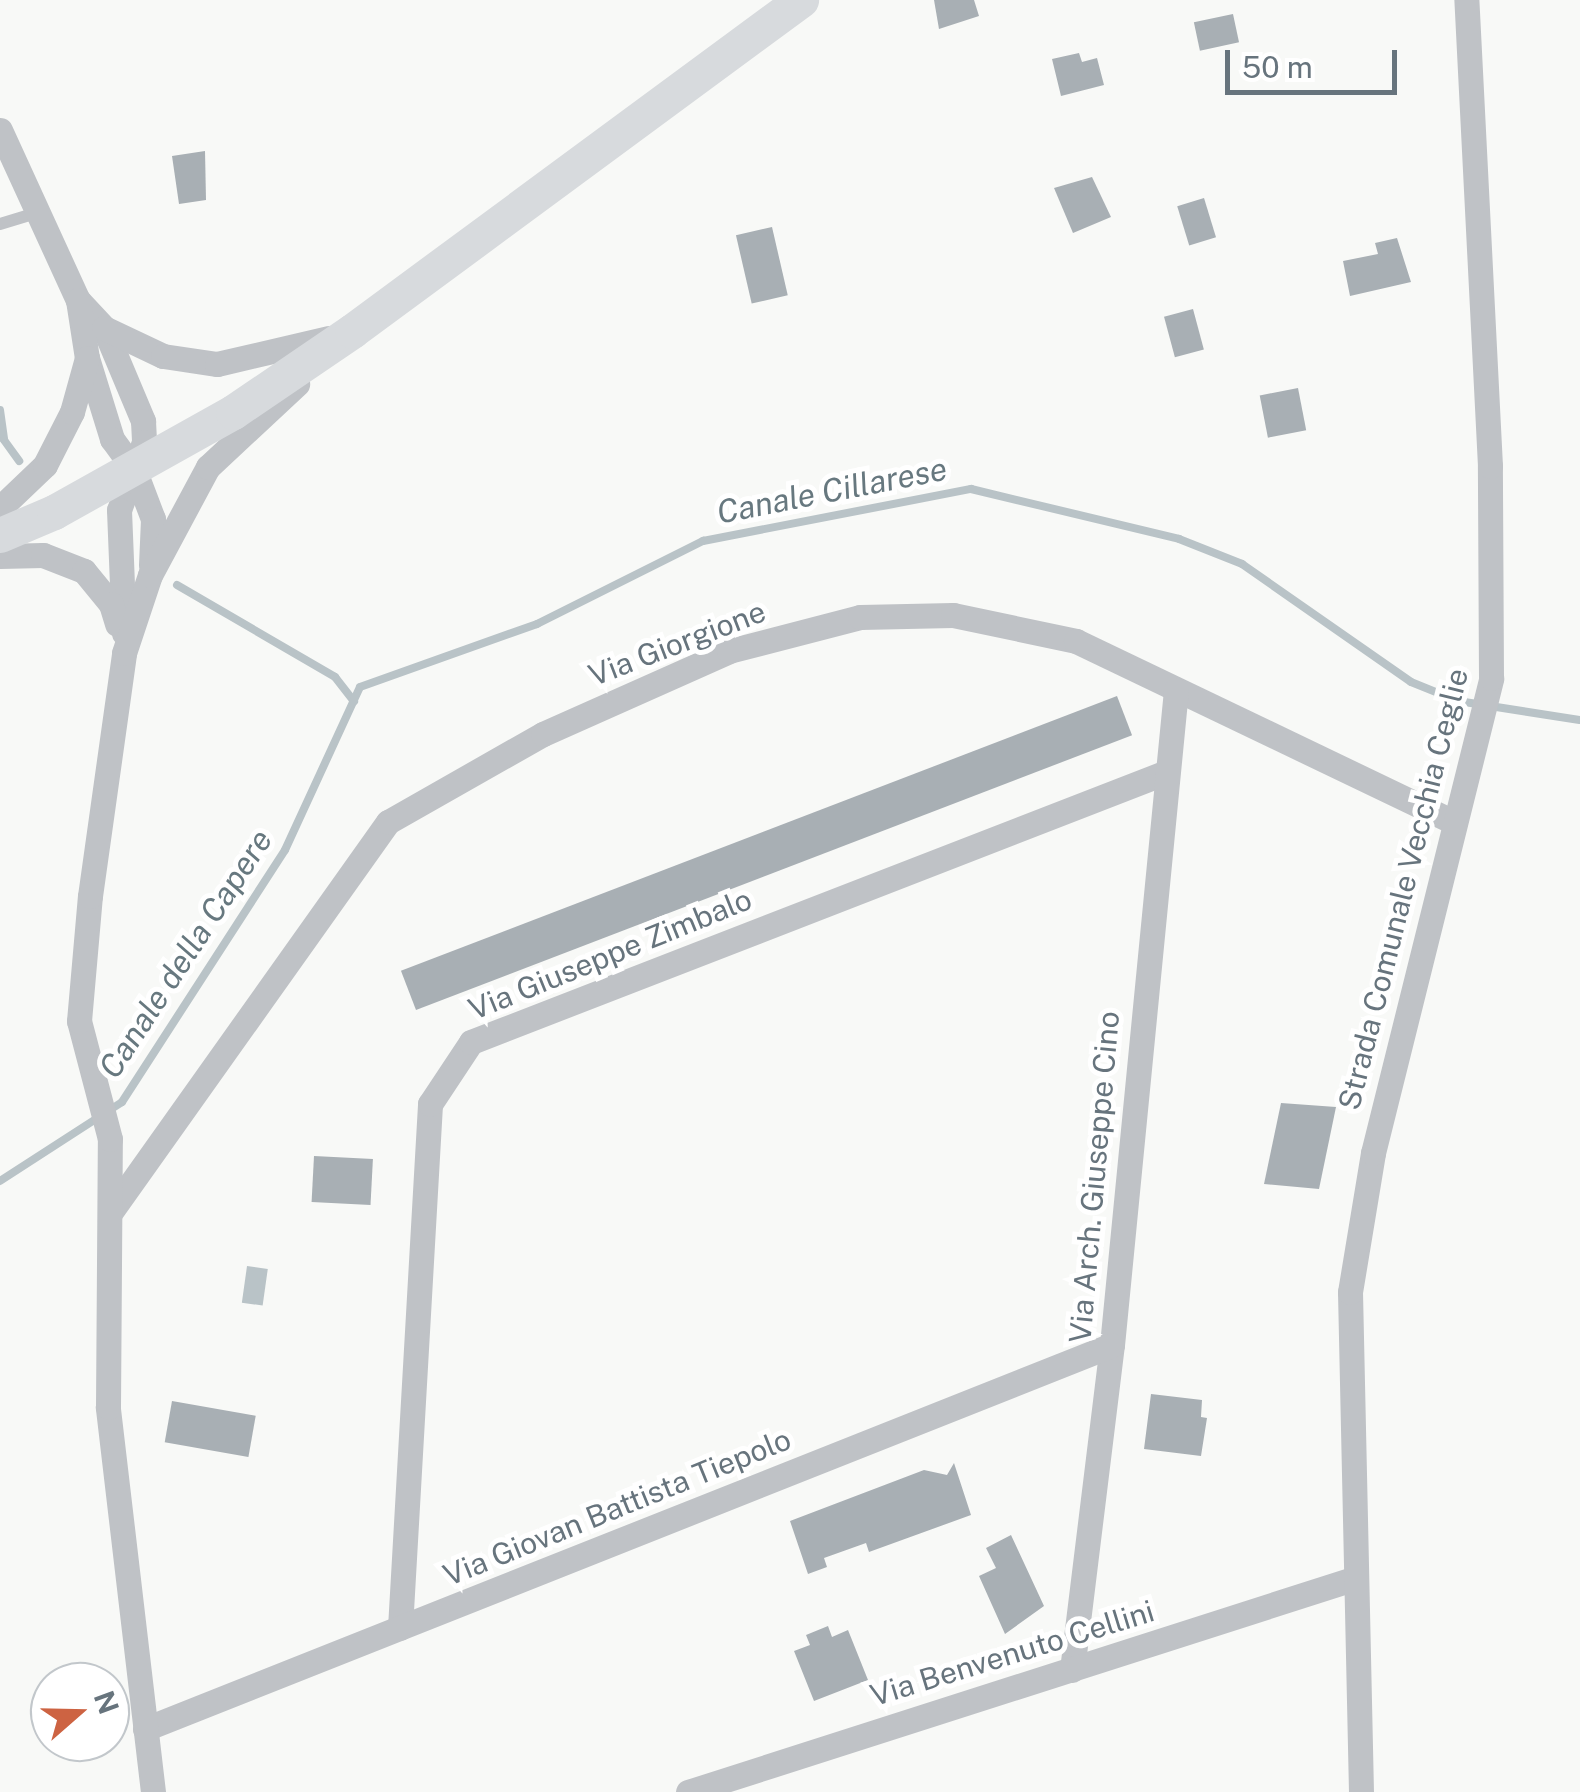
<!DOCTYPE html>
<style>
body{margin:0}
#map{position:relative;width:1580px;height:1792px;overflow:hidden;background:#f8f9f7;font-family:"Public Sans",sans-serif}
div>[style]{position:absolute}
.water>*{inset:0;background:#b9c3c7;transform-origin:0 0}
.stream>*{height:8px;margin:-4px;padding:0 4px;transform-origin:4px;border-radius:4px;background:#b9c3c7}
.building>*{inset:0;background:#a8afb4;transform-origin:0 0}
.lane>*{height:12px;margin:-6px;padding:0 6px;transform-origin:6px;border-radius:6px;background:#bfc2c6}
.street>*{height:25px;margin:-12.5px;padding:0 12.5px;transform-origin:12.5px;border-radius:12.5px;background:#bfc2c6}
.secondary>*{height:35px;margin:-17.5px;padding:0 17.5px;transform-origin:17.5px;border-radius:17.5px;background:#d7dadd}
span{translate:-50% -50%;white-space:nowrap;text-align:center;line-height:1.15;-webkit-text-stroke:10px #fff;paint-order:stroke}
.street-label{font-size:30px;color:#67747d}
.water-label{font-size:32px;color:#67787f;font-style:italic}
.north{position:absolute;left:30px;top:1662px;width:100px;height:100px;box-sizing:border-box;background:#fff;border:2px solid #c2c7cb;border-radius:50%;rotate:70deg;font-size:28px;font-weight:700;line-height:40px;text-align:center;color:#67747d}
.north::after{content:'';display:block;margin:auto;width:35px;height:45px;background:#cd6342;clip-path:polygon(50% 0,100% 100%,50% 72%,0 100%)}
.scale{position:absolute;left:1225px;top:50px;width:172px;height:45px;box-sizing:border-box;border:5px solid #67747d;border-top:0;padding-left:12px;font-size:30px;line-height:35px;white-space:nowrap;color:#67747d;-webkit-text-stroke:8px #fff;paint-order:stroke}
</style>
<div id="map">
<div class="water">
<div style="left:247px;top:1266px;width:21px;height:37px;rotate:8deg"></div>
</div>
<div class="stream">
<div style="left:0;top:410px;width:30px;rotate:82deg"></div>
<div style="left:4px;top:440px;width:26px;rotate:54deg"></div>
<div style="left:177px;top:585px;width:183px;rotate:30.2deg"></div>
<div style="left:335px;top:677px;width:31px;rotate:52deg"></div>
<div style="left:0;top:1181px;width:145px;rotate:-32.9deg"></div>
<div style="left:122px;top:1102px;width:300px;rotate:-57.1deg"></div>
<div style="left:285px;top:850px;width:179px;rotate:-65.3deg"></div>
<div style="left:360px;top:687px;width:188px;rotate:-19.6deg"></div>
<div style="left:537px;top:624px;width:186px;rotate:-26.6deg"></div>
<div style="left:703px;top:541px;width:273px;rotate:-11deg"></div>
<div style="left:971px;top:489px;width:214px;rotate:13.5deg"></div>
<div style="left:1179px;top:539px;width:68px;rotate:21.6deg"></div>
<div style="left:1242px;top:564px;width:206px;rotate:34.9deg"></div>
<div style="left:1411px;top:682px;width:51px;rotate:22deg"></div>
<div style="left:1458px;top:701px;width:123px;rotate:8.9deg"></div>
</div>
<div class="building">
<div style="clip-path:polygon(934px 0,974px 0,979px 16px,939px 29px)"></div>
<div style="left:1233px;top:14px;width:29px;height:40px;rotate:78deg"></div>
<div style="clip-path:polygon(1079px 53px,1082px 62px,1097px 58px,1104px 85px,1061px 96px,1052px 59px)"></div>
<div style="clip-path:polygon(205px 151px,206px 200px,179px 204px,172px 156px)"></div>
<div style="clip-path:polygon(1092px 177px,1111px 217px,1073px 233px,1054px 188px)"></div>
<div style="left:1204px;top:198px;width:41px;height:28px;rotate:73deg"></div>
<div style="left:772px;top:227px;width:70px;height:37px;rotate:77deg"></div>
<div style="clip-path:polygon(1397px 238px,1411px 282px,1350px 296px,1343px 261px,1378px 254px,1375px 243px)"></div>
<div style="left:1193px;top:309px;width:42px;height:30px;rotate:75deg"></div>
<div style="left:1298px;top:388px;width:43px;height:39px;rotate:79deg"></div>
<div style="left:1117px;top:696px;width:42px;height:767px;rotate:69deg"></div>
<div style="clip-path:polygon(1281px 1103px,1336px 1107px,1319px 1189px,1264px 1184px)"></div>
<div style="left:314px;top:1156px;width:59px;height:46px;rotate:3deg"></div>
<div style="clip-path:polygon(1151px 1394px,1202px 1400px,1201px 1417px,1207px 1418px,1201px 1456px,1144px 1449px)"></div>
<div style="left:172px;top:1401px;width:85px;height:42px;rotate:10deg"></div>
<div style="clip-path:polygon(954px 1463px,971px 1515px,869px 1552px,866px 1543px,824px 1558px,827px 1567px,808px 1574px,790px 1521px,924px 1470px,947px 1475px)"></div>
<div style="clip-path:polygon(1011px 1535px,1044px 1606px,1005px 1634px,979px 1576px,996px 1568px,986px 1548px)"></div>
<div style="clip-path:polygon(828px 1626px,832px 1637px,848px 1630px,868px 1680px,814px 1701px,794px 1651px,810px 1645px,806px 1635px)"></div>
</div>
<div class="lane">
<div style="left:0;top:224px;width:37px;rotate:-17deg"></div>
</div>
<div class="street">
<div style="left:0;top:130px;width:187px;rotate:65.4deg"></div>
<div style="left:78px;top:300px;width:38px;rotate:47deg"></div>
<div style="left:104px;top:328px;width:101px;rotate:67.2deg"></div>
<div style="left:143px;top:421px;width:21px;rotate:87deg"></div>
<div style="left:144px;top:442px;width:72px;rotate:110.2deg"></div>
<div style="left:119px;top:510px;width:123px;rotate:87.7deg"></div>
<div style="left:78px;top:300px;width:59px;rotate:81.2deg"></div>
<div style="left:87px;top:358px;width:85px;rotate:72.8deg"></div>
<div style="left:112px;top:439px;width:37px;rotate:54deg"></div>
<div style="left:134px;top:469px;width:53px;rotate:69.2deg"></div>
<div style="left:153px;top:519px;width:46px;rotate:92.5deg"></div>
<div style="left:104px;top:328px;width:65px;rotate:25.4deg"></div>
<div style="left:163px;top:356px;width:55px;rotate:8.4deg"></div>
<div style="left:217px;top:364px;width:115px;rotate:-13.1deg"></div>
<div style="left:0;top:508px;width:62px;rotate:-43.7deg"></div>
<div style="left:45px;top:465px;width:59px;rotate:-63deg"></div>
<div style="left:72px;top:412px;width:56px;rotate:-74.5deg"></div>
<div style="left:0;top:556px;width:43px;rotate:-1.3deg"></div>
<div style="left:43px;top:555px;width:44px;rotate:21.3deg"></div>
<div style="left:84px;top:571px;width:43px;rotate:50.7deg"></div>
<div style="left:111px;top:604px;width:21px;rotate:73deg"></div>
<div style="left:110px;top:1213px;width:480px;rotate:-54.6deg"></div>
<div style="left:388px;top:822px;width:178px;rotate:-29.6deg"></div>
<div style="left:543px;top:734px;width:204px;rotate:-24deg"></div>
<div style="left:729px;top:651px;width:135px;rotate:-14.5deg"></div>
<div style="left:860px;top:617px;width:93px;rotate:-1.2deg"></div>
<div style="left:953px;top:615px;width:126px;rotate:11.9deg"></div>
<div style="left:1076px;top:641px;width:417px;rotate:25.6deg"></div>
<div style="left:400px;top:1628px;width:525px;rotate:-86.72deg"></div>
<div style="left:430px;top:1104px;width:74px;rotate:-56.5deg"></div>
<div style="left:471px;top:1042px;width:743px;rotate:-21.21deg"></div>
<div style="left:1072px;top:1670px;width:327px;rotate:-83deg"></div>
<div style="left:1112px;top:1345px;width:658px;rotate:-84.42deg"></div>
<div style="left:145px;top:1729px;width:1040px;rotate:-21.66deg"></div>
<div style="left:153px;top:1792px;width:388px;rotate:-96.7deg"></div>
<div style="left:108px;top:1407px;width:268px;rotate:-89.6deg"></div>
<div style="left:110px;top:1139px;width:122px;rotate:-104.7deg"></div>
<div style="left:79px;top:1021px;width:125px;rotate:-85deg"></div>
<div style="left:90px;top:896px;width:245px;rotate:-82deg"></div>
<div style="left:124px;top:653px;width:82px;rotate:-71.6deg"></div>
<div style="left:150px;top:575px;width:123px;rotate:-61.8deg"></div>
<div style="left:208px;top:467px;width:122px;rotate:-43deg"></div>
<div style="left:688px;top:1792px;width:701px;rotate:-17.76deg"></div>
<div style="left:1361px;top:1792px;width:500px;rotate:-91.26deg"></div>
<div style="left:1350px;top:1292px;width:141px;rotate:-80.6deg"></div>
<div style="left:1373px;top:1153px;width:489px;rotate:-76deg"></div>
<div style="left:1491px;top:678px;width:212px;rotate:-90.3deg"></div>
<div style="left:1490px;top:466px;width:467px;rotate:-92.9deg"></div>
</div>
<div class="secondary">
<div style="left:0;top:535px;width:59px;rotate:-23.1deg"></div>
<div style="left:54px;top:512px;width:205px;rotate:-29.2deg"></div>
<div style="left:233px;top:412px;width:144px;rotate:-34.2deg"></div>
<div style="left:352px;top:331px;width:558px;rotate:-36.4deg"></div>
</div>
<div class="street-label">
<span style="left:677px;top:643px;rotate:-21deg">Via Giorgione</span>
<span style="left:1403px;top:889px;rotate:-76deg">Strada Comunale Vecchia Ceglie</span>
<span style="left:610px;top:954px;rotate:-22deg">Via Giuseppe Zimbalo</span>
<span style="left:1094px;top:1177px;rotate:-85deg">Via Arch. Giuseppe Cino</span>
<span style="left:617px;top:1507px;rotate:-22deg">Via Giovan Battista Tiepolo</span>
<span style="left:1012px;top:1653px;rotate:-17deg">Via Benvenuto Cellini</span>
</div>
<div class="water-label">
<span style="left:832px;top:491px;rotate:-11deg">Canale Cillarese</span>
<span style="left:186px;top:954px;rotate:-57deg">Canale della Capere</span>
</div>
<div class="north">N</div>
<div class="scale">50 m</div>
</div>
